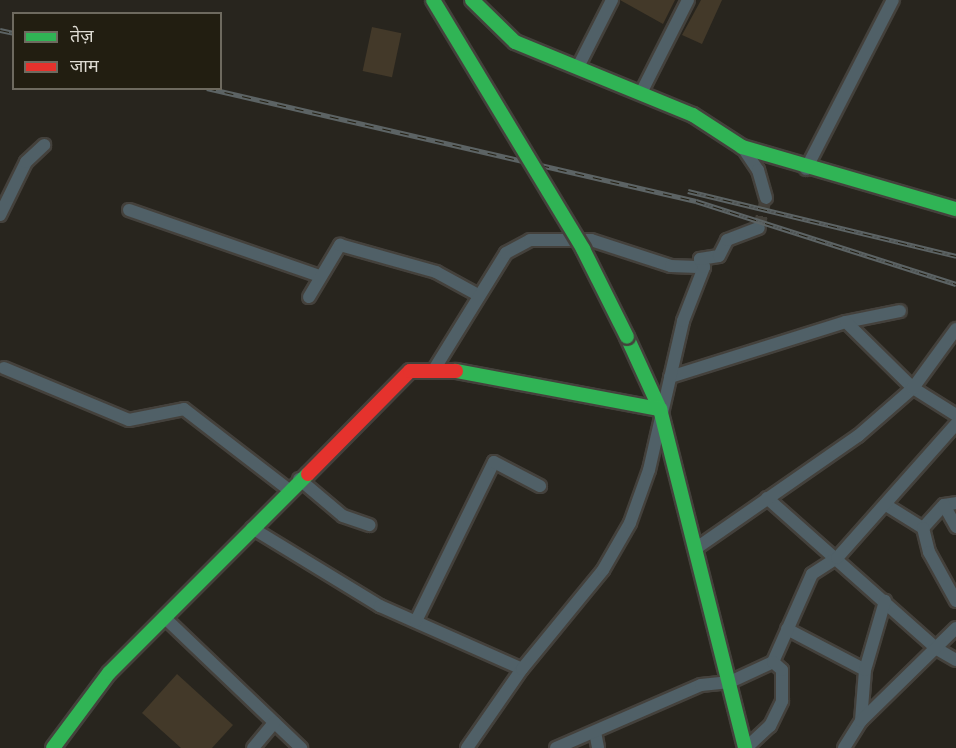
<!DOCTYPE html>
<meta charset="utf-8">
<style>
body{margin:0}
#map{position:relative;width:956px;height:748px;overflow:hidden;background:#28251e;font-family:"Times New Roman","Noto Sans Devanagari",serif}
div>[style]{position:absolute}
.building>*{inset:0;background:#433929;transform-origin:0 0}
.street-tunnel>*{height:12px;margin-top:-6px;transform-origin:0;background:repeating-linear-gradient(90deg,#434039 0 12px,transparent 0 18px)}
.roads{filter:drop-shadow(2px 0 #44413c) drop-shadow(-2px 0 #44413c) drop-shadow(0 2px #44413c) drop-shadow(0 -2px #44413c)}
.street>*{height:12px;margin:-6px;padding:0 6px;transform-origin:6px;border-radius:6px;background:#506067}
.fast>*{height:14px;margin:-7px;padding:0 7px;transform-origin:7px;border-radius:7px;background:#30b455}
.jam>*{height:14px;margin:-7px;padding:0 7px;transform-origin:7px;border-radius:7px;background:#e5322d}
.rail>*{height:5px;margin-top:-2.5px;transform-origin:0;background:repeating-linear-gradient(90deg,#221e11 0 9px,#5c6364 0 18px);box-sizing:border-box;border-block:2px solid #5c6364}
.bridges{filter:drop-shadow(2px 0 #44413c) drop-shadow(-2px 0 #44413c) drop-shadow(0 2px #44413c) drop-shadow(0 -2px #44413c)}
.fast-bridge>*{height:14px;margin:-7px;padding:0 7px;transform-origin:7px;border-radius:7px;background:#30b455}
span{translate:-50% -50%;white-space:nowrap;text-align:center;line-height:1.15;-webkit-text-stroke:5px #221e11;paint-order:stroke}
.legend{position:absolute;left:12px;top:12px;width:210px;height:78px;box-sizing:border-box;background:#221e11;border:2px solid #6e6a5f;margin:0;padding:8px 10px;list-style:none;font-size:18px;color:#dfdcd4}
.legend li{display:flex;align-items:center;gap:12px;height:30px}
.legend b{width:30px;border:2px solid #6e6a5f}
</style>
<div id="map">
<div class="building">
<div style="clip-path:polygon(620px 0,675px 0,663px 24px)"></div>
<div style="clip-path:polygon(701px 0,722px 0,702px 44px,682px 35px)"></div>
<div style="left:372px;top:27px;width:30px;height:45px;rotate:12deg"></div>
<div style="clip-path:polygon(177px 674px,233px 725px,212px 748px,181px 748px,142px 713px)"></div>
</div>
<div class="street-tunnel">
<div style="left:759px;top:228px;width:31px;rotate:-77deg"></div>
</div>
<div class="roads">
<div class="street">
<div style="left:578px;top:67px;width:75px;rotate:-63.1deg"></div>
<div style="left:641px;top:93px;width:104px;rotate:-63.2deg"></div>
<div style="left:743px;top:148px;width:27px;rotate:56deg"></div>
<div style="left:758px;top:170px;width:29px;rotate:74deg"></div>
<div style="left:806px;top:169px;width:190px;rotate:-62.8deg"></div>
<div style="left:129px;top:210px;width:202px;rotate:19.1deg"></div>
<div style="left:0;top:215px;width:59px;rotate:-63.9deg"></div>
<div style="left:26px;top:162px;width:25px;rotate:-43deg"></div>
<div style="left:309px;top:297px;width:61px;rotate:-59.2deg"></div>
<div style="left:340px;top:245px;width:100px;rotate:15.7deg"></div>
<div style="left:436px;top:272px;width:48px;rotate:28.7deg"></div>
<div style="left:846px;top:322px;width:55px;rotate:-11.5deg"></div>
<div style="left:4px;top:368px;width:135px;rotate:22.6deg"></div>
<div style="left:129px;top:420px;width:56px;rotate:-11.3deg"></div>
<div style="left:184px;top:409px;width:133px;rotate:37.6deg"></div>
<div style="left:435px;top:368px;width:135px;rotate:-58.3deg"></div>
<div style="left:506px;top:253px;width:27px;rotate:-28deg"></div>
<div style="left:530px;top:240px;width:61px"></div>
<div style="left:591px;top:240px;width:84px;rotate:18deg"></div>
<div style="left:671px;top:266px;width:33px;rotate:2deg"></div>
<div style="left:670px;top:377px;width:184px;rotate:-17.4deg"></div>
<div style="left:846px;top:322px;width:94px;rotate:44.6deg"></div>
<div style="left:913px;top:388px;width:51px;rotate:32.1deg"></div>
<div style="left:299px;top:479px;width:57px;rotate:40.1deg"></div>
<div style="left:343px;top:516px;width:28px;rotate:19deg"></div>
<div style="left:767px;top:498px;width:227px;rotate:41.6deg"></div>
<div style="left:937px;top:649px;width:22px;rotate:30deg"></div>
<div style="left:886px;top:505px;width:44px;rotate:31.9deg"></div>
<div style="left:923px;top:528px;width:31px;rotate:-48deg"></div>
<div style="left:944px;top:505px;width:12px;rotate:-9deg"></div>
<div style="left:944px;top:505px;width:25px;rotate:61deg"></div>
<div style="left:252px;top:528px;width:150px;rotate:31.4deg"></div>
<div style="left:380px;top:606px;width:155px;rotate:23.9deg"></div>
<div style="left:923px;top:528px;width:25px;rotate:76deg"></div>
<div style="left:929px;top:552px;width:56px;rotate:61.1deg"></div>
<div style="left:698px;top:547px;width:195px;rotate:-34.8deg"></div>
<div style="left:858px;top:436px;width:73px;rotate:-41.1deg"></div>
<div style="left:913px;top:388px;width:73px;rotate:-53.9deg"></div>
<div style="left:164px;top:617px;width:190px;rotate:43.7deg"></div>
<div style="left:416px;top:621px;width:177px;rotate:-63.9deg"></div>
<div style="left:494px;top:462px;width:52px;rotate:27.6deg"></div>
<div style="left:787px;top:629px;width:88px;rotate:27.7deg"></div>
<div style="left:861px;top:721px;width:51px;rotate:-85.5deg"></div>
<div style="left:865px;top:670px;width:72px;rotate:-73.8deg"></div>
<div style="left:595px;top:732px;width:16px;rotate:79deg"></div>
<div style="left:253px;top:748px;width:33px;rotate:-50deg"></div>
<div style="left:467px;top:748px;width:96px;rotate:-55.2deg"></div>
<div style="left:522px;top:669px;width:128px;rotate:-50.7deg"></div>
<div style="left:603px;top:570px;width:54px;rotate:-60.1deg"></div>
<div style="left:630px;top:523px;width:56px;rotate:-70.3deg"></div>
<div style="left:649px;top:470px;width:153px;rotate:-77.1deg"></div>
<div style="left:683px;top:321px;width:58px;rotate:-68.7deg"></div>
<div style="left:704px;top:267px;width:9px;rotate:-117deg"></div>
<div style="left:700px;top:259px;width:19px;rotate:-9deg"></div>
<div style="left:719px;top:256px;width:18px;rotate:-63deg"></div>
<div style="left:727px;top:240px;width:34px;rotate:-21deg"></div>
<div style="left:556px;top:748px;width:158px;rotate:-23.5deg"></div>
<div style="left:701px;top:685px;width:29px;rotate:-6deg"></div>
<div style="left:730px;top:682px;width:47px;rotate:-24.9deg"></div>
<div style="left:773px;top:662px;width:96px;rotate:-66.1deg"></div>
<div style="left:812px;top:574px;width:30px;rotate:-33deg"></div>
<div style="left:837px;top:558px;width:179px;rotate:-48.4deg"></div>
<div style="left:746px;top:748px;width:33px;rotate:-43deg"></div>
<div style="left:770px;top:726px;width:28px;rotate:-64deg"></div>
<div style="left:782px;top:701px;width:31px;rotate:-90deg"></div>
<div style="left:782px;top:670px;width:12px;rotate:-138deg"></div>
<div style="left:844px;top:748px;width:32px;rotate:-58deg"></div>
<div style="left:861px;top:721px;width:133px;rotate:-44.4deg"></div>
</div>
<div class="fast">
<div style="left:472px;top:0;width:60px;rotate:44.3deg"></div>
<div style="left:515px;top:42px;width:192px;rotate:22.3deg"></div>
<div style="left:693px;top:115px;width:59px;rotate:33.1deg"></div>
<div style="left:742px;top:147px;width:223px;rotate:16.2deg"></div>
<div style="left:627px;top:337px;width:79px;rotate:65.4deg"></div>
<div style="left:660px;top:409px;width:349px;rotate:75.9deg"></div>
<div style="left:456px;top:371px;width:208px;rotate:10.6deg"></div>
<div style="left:53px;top:748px;width:94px;rotate:-53.3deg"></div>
<div style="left:109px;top:673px;width:281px;rotate:-45deg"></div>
</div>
<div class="jam">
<div style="left:308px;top:474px;width:145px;rotate:-45.3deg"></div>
<div style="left:410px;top:371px;width:46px"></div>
</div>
</div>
<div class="rail">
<div style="left:0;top:30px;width:14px;rotate:12deg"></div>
<div style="left:207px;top:88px;width:502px;rotate:13.01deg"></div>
<div style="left:696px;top:201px;width:273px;rotate:17.7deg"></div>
<div style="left:688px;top:191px;width:276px;rotate:13.6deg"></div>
</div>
<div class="bridges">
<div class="fast-bridge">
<div style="left:433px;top:0;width:291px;rotate:58.9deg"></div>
<div style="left:583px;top:249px;width:98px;rotate:63.4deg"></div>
</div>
</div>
<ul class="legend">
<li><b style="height:8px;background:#30b455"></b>तेज़</li>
<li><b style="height:8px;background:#e5322d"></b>जाम</li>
</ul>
</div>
